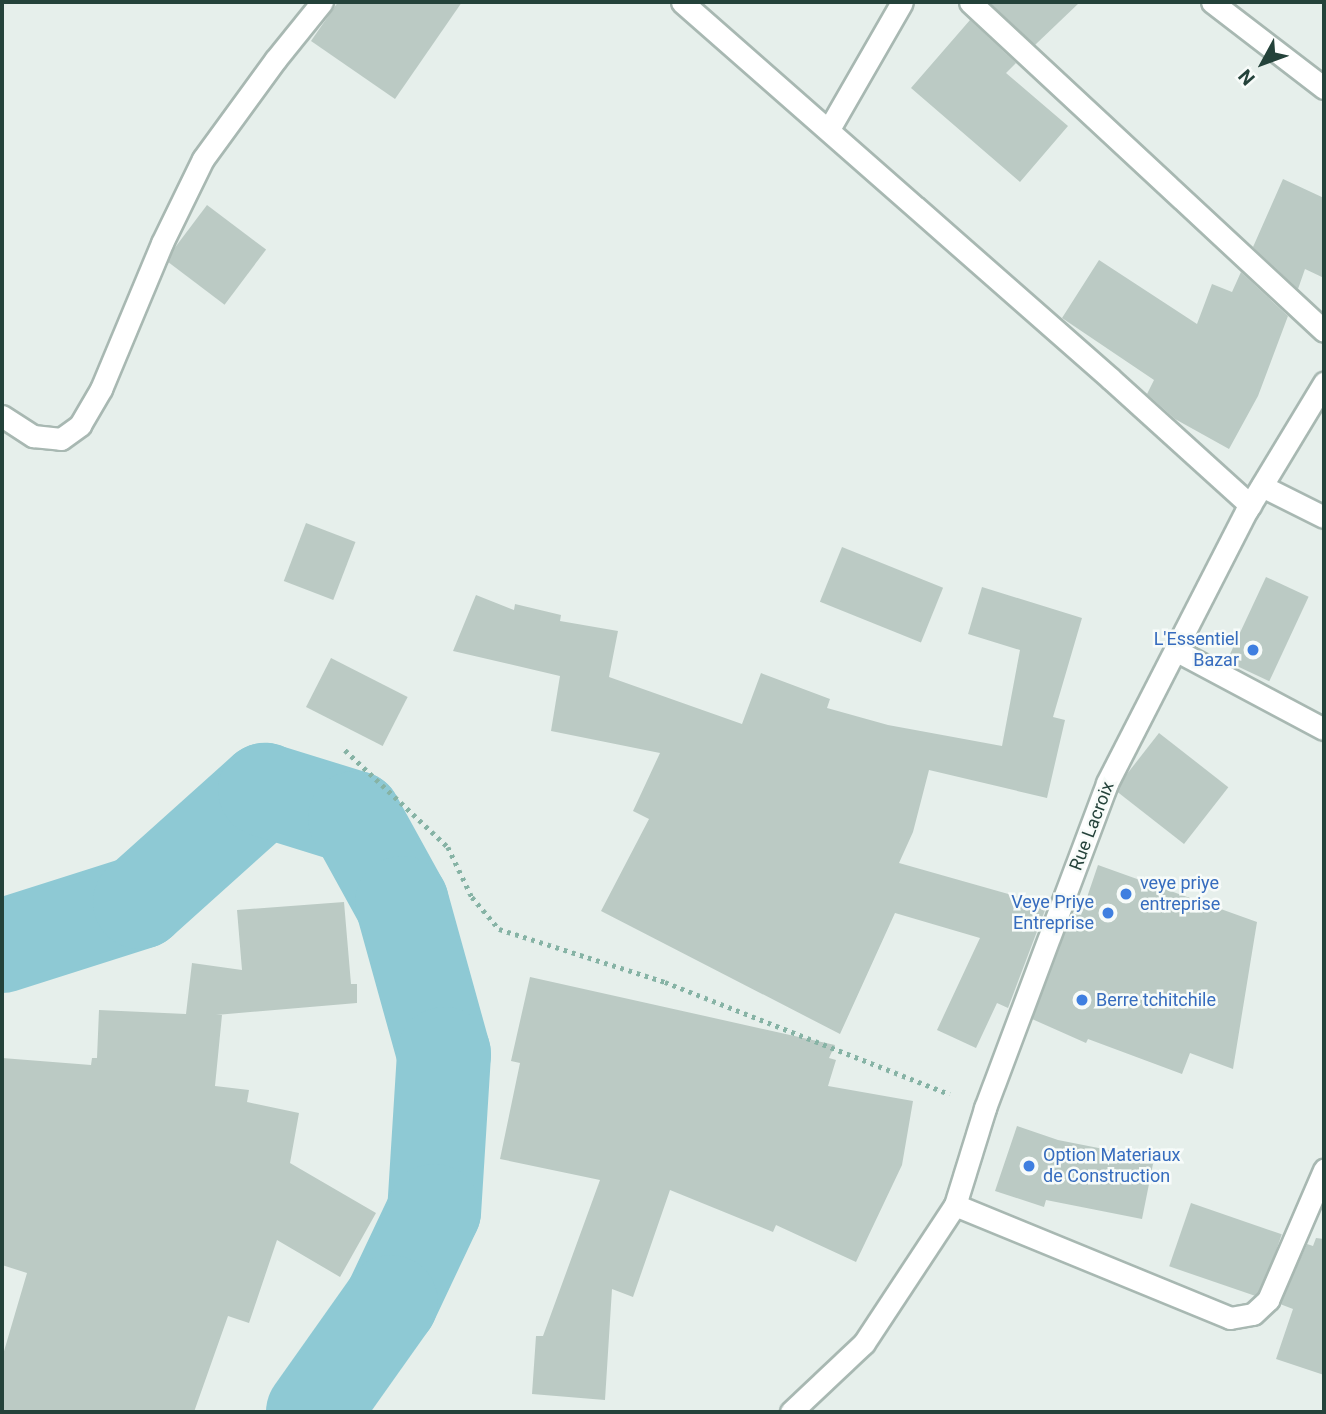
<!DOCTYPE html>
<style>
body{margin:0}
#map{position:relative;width:1326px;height:1414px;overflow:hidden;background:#e6efeb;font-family:Roboto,sans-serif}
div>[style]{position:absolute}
.river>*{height:94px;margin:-47px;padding:0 47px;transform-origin:47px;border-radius:47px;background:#8ec9d4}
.building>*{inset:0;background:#bbcac4;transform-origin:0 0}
.path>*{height:4.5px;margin-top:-2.25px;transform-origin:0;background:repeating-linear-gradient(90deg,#86b3a5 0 3.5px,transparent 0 8.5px)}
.roads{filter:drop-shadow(2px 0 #a8b8b2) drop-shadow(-2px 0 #a8b8b2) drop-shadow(0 2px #a8b8b2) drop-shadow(0 -2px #a8b8b2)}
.lane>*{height:21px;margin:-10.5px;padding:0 10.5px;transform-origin:10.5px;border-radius:10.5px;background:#fff}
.street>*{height:21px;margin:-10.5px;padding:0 10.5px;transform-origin:10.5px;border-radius:10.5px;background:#fff}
.dots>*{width:19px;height:19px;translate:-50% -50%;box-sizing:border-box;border:4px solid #f7fbf9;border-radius:50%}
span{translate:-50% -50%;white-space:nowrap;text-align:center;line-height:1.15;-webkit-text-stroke:5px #f7fbf9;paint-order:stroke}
.shop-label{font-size:18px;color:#366cbe}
.right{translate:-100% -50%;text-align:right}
.left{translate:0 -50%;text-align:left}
.street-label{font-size:18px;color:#24423a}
.frame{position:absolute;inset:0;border:4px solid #24423a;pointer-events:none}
.north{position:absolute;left:1228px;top:28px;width:70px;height:70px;-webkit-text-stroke:5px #f7fbf9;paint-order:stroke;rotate:229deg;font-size:19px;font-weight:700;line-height:28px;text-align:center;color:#24423a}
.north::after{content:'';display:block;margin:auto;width:24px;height:32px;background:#24423a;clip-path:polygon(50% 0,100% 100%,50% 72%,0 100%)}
</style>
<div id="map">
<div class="river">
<div style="left:2px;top:946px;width:145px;rotate:-17.7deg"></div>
<div style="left:140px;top:902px;width:168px;rotate:-41.9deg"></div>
<div style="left:265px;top:790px;width:94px;rotate:17.3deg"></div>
<div style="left:355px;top:818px;width:97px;rotate:61.1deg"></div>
<div style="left:402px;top:903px;width:157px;rotate:74.5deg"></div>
<div style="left:444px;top:1054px;width:157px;rotate:93.6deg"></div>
<div style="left:434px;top:1211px;width:101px;rotate:115.3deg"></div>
<div style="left:391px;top:1302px;width:135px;rotate:125.3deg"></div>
</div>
<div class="building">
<div style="clip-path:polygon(338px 2px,462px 2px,395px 99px,311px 41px)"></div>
<div style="clip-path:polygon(989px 2px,1080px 2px,1035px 45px)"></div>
<div style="clip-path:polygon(970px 20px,1016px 63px,1006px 73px,1068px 126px,1020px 182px,911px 88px)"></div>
<div style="clip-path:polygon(1283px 179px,1324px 198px,1324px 278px,1305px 269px,1298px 289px,1253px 247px)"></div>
<div style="left:207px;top:205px;width:74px;height:69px;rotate:37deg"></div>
<div style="clip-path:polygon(1099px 260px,1197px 324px,1212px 284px,1232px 292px,1241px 272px,1288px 316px,1258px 396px,1229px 449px,1175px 419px,1147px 394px,1154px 380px,1062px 318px)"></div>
<div style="left:306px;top:523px;width:53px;height:62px;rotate:21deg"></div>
<div style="left:842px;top:547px;width:109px;height:59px;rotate:22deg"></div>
<div style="left:1266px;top:577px;width:47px;height:93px;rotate:25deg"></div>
<div style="clip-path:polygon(982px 587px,1082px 618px,1053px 717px,1065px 720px,1047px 798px,929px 770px,913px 832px,899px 863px,1047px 905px,1008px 1008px,997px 1003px,976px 1048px,937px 1030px,980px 938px,895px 913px,840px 1034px,601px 911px,649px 819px,633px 811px,660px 753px,551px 731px,560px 676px,453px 651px,476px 595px,514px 610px,515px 604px,561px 615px,560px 621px,618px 631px,609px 677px,742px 724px,761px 673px,830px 699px,827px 708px,888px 725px,1002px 746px,1020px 650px,968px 634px)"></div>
<div style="left:331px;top:658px;width:86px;height:55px;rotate:27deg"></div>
<div style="left:1159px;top:733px;width:88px;height:72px;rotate:38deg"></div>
<div style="clip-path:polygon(1098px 865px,1257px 922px,1233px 1069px,1190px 1053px,1182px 1074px,1088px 1039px,1086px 1043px,1032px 1019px,1072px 913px,1081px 915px)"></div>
<div style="clip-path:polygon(344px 902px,351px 984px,357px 984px,357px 1003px,216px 1015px,222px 1015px,215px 1086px,249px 1090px,247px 1102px,299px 1113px,290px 1163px,376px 1213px,340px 1277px,277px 1240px,249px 1323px,228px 1316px,194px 1412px,2px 1412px,2px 1358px,27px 1273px,2px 1265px,2px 1058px,91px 1065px,92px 1058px,97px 1058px,99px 1010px,186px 1014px,192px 963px,242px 970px,237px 910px)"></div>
<div style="clip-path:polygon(530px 977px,835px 1045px,829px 1058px,836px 1060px,828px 1086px,913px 1101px,902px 1165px,856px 1262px,776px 1225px,773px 1232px,670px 1190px,633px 1297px,612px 1289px,605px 1400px,532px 1394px,536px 1336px,543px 1336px,600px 1180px,500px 1159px,520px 1063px,511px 1061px)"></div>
<div style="clip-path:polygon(1017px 1126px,1058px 1140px,1154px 1159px,1142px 1219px,1046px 1200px,1044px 1207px,995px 1191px)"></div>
<div style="left:1191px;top:1203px;width:96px;height:67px;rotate:19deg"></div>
<div style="clip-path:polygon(1316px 1238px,1324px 1239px,1324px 1375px,1276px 1359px,1293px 1309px,1280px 1304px,1307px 1244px,1313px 1246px)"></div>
</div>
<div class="path">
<div style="left:345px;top:750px;width:141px;rotate:43.3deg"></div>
<div style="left:448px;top:847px;width:55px;rotate:64.4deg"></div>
<div style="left:472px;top:897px;width:42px;rotate:49.8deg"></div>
<div style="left:499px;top:929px;width:174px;rotate:17.7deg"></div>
<div style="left:665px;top:982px;width:306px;rotate:21.5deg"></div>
</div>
<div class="roads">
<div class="lane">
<div style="left:1262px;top:486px;width:69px;rotate:26.6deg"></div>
</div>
<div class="street">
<div style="left:682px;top:2px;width:571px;rotate:41.31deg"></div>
<div style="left:1111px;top:379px;width:188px;rotate:42.2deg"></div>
<div style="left:970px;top:2px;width:483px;rotate:42.9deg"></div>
<div style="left:1212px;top:2px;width:141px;rotate:37.5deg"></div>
<div style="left:829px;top:129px;width:146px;rotate:-60.1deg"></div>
<div style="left:2px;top:416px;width:37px;rotate:33deg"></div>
<div style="left:33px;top:436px;width:28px;rotate:6deg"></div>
<div style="left:61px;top:439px;width:24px;rotate:-36deg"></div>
<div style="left:80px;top:425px;width:42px;rotate:-59.7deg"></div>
<div style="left:101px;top:389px;width:158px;rotate:-67.3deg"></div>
<div style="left:162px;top:243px;width:93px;rotate:-64deg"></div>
<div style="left:203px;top:159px;width:124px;rotate:-53.9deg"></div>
<div style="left:276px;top:59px;width:73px;rotate:-51.1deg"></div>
<div style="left:1177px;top:651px;width:166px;rotate:28deg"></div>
<div style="left:955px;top:1205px;width:297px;rotate:22.3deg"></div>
<div style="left:1230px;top:1318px;width:23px;rotate:-10deg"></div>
<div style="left:1253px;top:1314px;width:21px;rotate:-43deg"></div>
<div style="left:1268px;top:1300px;width:142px;rotate:-66.7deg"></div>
<div style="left:791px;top:1412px;width:100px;rotate:-43.4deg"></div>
<div style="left:864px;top:1343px;width:165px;rotate:-56.6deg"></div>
<div style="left:955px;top:1205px;width:102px;rotate:-72.8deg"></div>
<div style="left:985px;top:1108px;width:347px;rotate:-69.4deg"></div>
<div style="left:1107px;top:783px;width:307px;rotate:-62.9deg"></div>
<div style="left:1247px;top:510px;width:149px;rotate:-58.8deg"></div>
</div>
</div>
<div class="dots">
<div style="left:1253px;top:650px;background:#3f7fe0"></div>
<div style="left:1126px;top:894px;background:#3f7fe0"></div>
<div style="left:1108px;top:913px;background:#3f7fe0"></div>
<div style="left:1082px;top:1000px;background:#3f7fe0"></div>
<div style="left:1029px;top:1166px;background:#3f7fe0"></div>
</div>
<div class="shop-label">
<span class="right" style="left:1239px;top:650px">L'Essentiel<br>Bazar</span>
<span class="left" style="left:1140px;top:894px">veye priye<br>entreprise</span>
<span class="right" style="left:1094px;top:913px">Veye Priye<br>Entreprise</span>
<span class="left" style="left:1096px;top:1000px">Berre tchitchile</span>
<span class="left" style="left:1043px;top:1166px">Option Materiaux<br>de Construction</span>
</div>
<div class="street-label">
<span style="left:1092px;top:826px;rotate:-69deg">Rue Lacroix</span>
</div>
<div class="frame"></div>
<div class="north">N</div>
</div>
